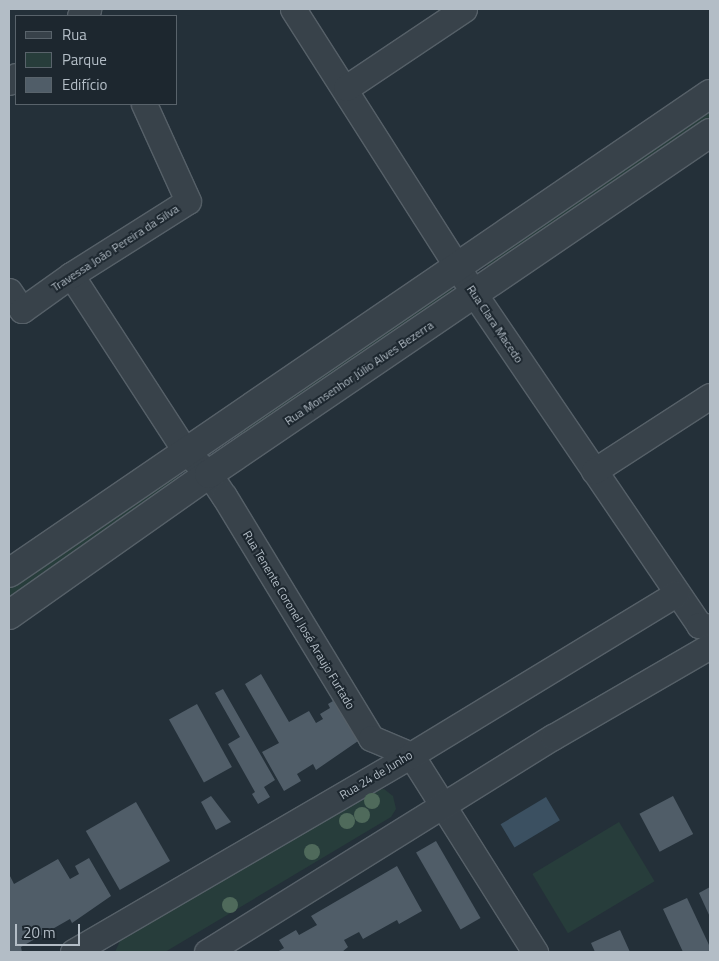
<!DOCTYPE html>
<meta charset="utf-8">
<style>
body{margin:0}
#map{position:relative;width:719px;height:961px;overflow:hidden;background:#243039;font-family:"Titillium Web",sans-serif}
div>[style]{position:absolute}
.green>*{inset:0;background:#273d3b;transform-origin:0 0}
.water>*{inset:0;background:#3b5061;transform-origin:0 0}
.building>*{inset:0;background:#505d68;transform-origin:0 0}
.roads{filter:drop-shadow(1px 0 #566068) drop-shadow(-1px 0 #566068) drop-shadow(0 1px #566068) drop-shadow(0 -1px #566068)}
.minor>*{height:25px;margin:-12.5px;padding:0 12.5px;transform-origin:12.5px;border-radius:12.5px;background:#38424a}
.tertiary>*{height:28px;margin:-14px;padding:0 14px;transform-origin:14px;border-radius:14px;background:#38424a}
.trees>*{width:16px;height:16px;margin:-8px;border-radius:50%;background:#4f6a5b}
span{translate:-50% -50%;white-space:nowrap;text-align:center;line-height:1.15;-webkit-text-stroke:4px #1d272f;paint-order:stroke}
.street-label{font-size:12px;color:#b3bdc6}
.frame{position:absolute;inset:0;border:10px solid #b3bdc6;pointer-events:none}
.legend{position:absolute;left:15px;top:15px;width:162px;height:90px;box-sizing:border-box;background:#1d272f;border:1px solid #59636b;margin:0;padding:6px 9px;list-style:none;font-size:15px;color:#b3bdc6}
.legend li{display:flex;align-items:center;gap:10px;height:25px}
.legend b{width:25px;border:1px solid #59636b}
.scale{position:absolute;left:15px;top:924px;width:65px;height:22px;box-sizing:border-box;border:2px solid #b3bdc6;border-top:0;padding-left:6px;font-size:15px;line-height:18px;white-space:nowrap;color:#b3bdc6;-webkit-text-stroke:4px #1d272f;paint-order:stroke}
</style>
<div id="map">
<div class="green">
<div style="clip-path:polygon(710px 103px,710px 123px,492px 270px,487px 267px,485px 261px)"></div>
<div style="clip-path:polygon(450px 286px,454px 291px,239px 440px,236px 437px,235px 434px)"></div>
<div style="clip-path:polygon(176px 473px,180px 478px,9px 603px,9px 582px)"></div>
<div style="clip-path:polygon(384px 789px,393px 796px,396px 809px,391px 817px,165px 952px,115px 952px,120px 941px,375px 790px)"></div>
<div style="left:619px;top:822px;width:69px;height:101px;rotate:59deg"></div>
</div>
<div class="water">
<div style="left:546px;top:797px;width:27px;height:53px;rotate:59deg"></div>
</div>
<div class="building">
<div style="clip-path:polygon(261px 674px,289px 722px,309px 711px,316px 723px,323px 719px,320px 714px,330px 708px,328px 704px,338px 698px,361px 739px,316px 770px,313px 764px,297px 774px,301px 781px,284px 791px,262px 752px,279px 743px,245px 684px)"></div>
<div style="clip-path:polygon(223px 689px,275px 780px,264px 787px,270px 797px,258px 804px,252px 794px,255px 792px,228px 744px,240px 737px,215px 693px)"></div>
<div style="left:197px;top:704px;width:72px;height:32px;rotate:61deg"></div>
<div style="clip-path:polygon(211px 796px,231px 822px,216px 830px,201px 802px)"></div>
<div style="left:673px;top:796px;width:43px;height:38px;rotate:62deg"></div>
<div style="left:136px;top:802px;width:68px;height:58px;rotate:60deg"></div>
<div style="left:436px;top:841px;width:89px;height:23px;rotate:60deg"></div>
<div style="clip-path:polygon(89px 858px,111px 896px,72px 923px,70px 919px,21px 947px,22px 952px,9px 952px,9px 874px,14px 884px,58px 859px,70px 879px,79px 874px,75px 866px)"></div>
<div style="clip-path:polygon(397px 866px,422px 911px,399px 924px,397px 920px,363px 939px,359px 932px,344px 940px,348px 947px,342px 952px,277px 952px,284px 948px,279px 940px,296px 930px,299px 935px,317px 925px,311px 916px)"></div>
<div style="clip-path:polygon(710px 887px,710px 917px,699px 893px)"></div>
<div style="clip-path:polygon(687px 898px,710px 947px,710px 952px,683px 952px,663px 909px)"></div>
<div style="clip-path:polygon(620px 930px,630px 952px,595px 952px,591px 943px)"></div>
</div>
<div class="roads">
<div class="minor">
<div style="left:293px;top:9px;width:339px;rotate:57.5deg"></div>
<div style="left:475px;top:295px;width:399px;rotate:55.8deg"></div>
<div style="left:699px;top:625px;width:11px;rotate:10deg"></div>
<div style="left:80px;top:16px;width:11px;rotate:-41deg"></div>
<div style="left:9px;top:82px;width:9px;rotate:-41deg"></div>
<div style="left:346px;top:88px;width:142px;rotate:-33.8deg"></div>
<div style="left:71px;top:275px;width:211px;rotate:57deg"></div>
<div style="left:186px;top:452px;width:32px;rotate:44deg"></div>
<div style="left:209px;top:474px;width:27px;rotate:56deg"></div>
<div style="left:224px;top:496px;width:283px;rotate:58.7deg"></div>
<div style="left:371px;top:738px;width:43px;rotate:23deg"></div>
<div style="left:411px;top:755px;width:233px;rotate:57.8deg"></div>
<div style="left:9px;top:291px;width:23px;rotate:56deg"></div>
<div style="left:22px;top:310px;width:60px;rotate:-35.5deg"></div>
<div style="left:71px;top:275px;width:138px;rotate:-32.3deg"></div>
<div style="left:188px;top:201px;width:107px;rotate:-114.4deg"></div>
<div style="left:594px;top:471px;width:138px;rotate:-32.9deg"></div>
<div style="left:73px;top:952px;width:391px;rotate:-30.2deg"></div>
<div style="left:411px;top:755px;width:311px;rotate:-31.3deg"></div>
<div style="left:207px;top:952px;width:407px;rotate:-31.9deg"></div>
<div style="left:553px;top:737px;width:181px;rotate:-30.1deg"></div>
</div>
<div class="tertiary">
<div style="left:9px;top:573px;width:849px;rotate:-34.35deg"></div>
<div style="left:9px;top:615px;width:245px;rotate:-35.2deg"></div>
<div style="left:209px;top:474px;width:606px;rotate:-34.24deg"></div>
</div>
</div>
<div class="trees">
<div style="left:372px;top:801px"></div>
<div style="left:362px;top:815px"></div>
<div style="left:347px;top:821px"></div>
<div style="left:312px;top:852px"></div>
<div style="left:230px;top:905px"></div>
</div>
<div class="street-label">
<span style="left:115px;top:248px;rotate:-33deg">Travessa João Pereira da Silva</span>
<span style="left:495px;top:324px;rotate:56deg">Rua Clara Macedo</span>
<span style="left:359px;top:373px;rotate:-34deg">Rua Monsenhor Júlio Alves Bezerra</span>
<span style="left:299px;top:620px;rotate:59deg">Rua Tenente Coronel José Araujo Furtado</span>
<span style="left:376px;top:775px;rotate:-31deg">Rua 24 de Junho</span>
</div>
<div class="frame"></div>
<ul class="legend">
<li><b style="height:6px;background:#38424a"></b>Rua</li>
<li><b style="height:14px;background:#273d3b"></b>Parque</li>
<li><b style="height:14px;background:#505d68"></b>Edifício</li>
</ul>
<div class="scale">20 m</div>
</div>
